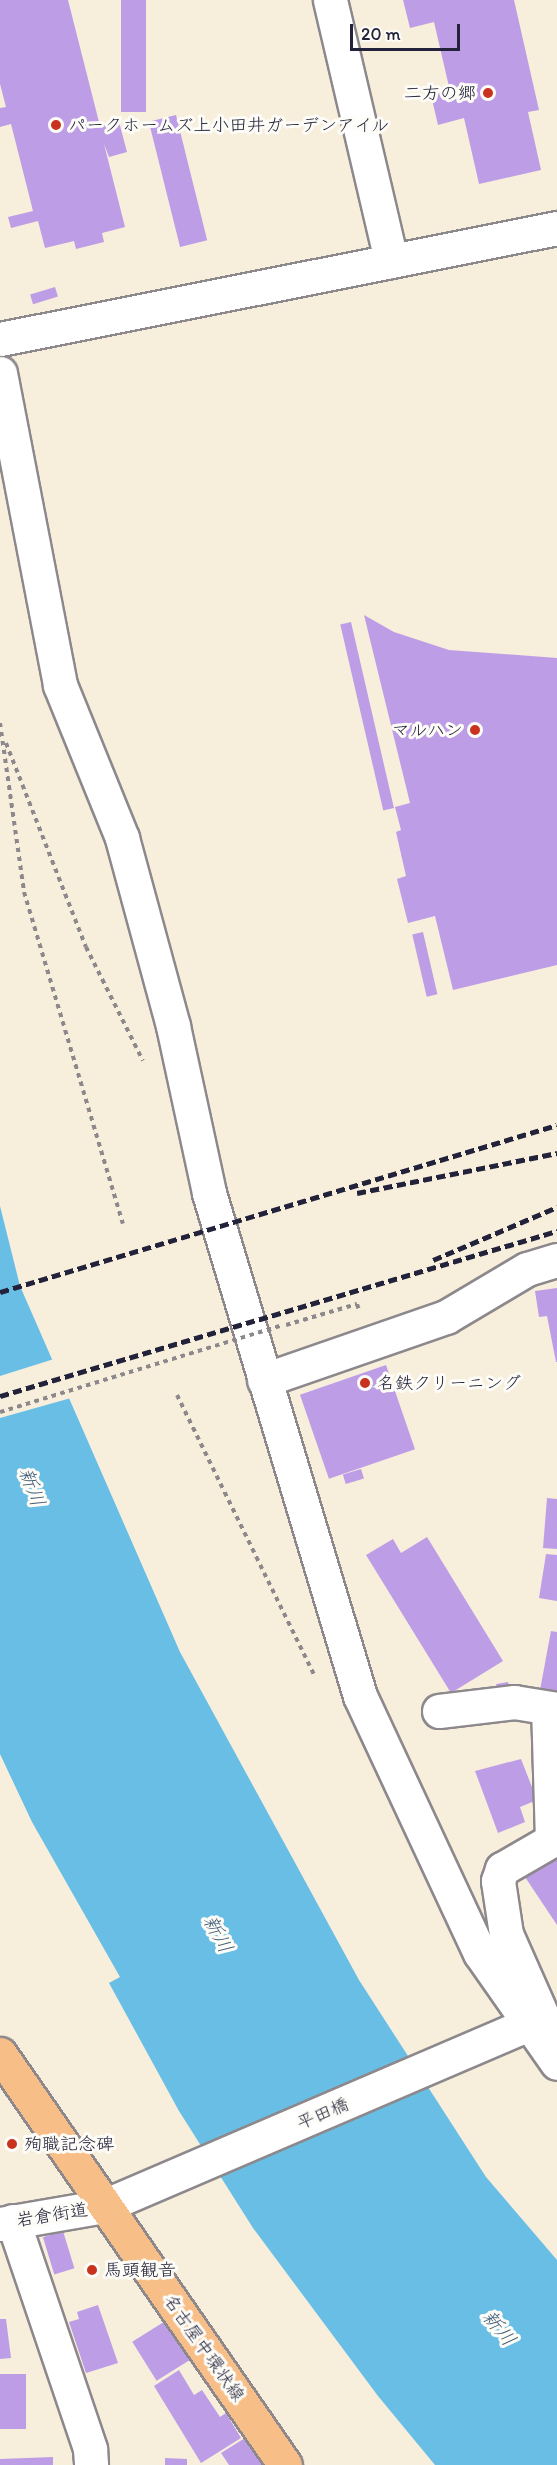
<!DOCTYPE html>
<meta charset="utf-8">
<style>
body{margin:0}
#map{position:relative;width:557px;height:2465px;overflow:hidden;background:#f7eedc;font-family:Itim,"Klee One",sans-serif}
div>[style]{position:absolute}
.water>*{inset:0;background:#69bee5}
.pier>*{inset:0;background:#f7eedc}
.building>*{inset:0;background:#be9de7;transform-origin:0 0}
.path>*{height:4px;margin-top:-2px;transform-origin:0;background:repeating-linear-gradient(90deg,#8c888c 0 4.5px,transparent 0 9px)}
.roads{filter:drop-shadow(2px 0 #8c888c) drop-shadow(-2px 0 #8c888c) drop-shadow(0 2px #8c888c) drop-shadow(0 -2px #8c888c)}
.minor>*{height:33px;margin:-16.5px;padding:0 16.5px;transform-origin:16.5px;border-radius:16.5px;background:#fff}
.tertiary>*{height:33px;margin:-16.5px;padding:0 16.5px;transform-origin:16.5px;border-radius:16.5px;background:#fff}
.primary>*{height:33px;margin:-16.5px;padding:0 16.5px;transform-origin:16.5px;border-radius:16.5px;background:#f7be88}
.rail>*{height:4.5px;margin-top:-2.25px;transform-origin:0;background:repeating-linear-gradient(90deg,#22223b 0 9px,transparent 0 13.5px)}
.path-bridge>*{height:4px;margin-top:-2px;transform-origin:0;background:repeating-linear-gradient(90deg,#8c888c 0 4.5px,transparent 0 9px)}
.dots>*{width:16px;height:16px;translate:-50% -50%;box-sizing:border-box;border:3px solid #fdfcf7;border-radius:50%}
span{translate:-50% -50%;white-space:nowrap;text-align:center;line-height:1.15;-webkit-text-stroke:6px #fdfcf7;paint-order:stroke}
.poi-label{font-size:18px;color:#22223b}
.right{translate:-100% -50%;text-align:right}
.left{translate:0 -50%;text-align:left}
.street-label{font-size:18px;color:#22223b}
.water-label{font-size:20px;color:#3b5976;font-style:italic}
.scale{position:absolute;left:350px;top:24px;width:110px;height:27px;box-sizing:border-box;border:3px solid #22223b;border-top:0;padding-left:8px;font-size:18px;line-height:21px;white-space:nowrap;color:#22223b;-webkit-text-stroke:4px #fdfcf7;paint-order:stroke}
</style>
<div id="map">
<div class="water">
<div style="clip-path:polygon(0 1206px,20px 1286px,180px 1652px,359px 1980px,486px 2177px,557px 2260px,557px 2465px,435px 2465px,378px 2396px,253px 2228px,179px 2111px,109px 1983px,120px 1977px,32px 1822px,0 1754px)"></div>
</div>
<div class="pier">
<div style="clip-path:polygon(54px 1359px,71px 1398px,0 1418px,0 1376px)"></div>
</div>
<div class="building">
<div style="clip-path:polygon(0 0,68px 0,100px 126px,119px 122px,127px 152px,109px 157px,104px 144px,125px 227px,102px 233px,104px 242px,76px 249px,74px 241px,45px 248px,38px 221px,11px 228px,8px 217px,33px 211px,11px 124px,0 127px,0 108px,6px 107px,0 84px)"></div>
<div style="left:121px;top:0;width:25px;height:112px"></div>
<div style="clip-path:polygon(403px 0,514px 0,539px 110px,528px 112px,541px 170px,479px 184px,464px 118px,438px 125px,431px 95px,450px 91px,434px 22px,410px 28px)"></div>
<div style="left:176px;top:115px;width:129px;height:28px;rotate:76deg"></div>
<div style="left:55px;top:287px;width:10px;height:26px;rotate:73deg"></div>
<div style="clip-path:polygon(364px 615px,394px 632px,449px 650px,557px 658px,557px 965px,453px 990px,435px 916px,408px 923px,397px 879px,406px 876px,396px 832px,401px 830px,395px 807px,410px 803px)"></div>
<div style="left:351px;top:622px;width:191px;height:11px;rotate:77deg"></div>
<div style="left:423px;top:932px;width:64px;height:11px;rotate:77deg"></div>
<div style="clip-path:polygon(557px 1288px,557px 1362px,556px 1362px,547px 1316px,539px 1317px,535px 1291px)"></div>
<div style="left:386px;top:1365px;width:89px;height:91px;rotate:71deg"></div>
<div style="left:361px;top:1469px;width:10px;height:19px;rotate:73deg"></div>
<div style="clip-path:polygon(547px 1498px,557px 1499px,557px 1549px,543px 1548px)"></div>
<div style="clip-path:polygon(427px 1537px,503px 1661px,451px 1693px,366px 1555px,393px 1539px,401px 1553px)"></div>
<div style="clip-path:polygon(546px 1554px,557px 1555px,557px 1601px,539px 1598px)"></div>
<div style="clip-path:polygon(551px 1631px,557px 1632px,557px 1693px,540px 1690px)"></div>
<div style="left:508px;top:1682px;width:11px;height:12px;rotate:80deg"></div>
<div style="clip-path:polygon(521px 1759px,537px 1800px,520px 1807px,525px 1822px,498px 1833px,475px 1771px)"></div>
<div style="clip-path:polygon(555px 1857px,557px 1859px,557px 1925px,525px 1877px)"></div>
<div style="left:63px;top:2231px;width:39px;height:21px;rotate:73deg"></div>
<div style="clip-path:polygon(98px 2305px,118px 2363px,86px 2373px,69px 2322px,79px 2319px,77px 2312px)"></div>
<div style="clip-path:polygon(0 2319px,6px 2319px,11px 2358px,0 2359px)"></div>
<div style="left:167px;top:2320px;width:46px;height:41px;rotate:58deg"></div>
<div style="clip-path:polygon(179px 2370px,194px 2395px,202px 2390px,220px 2417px,226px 2413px,241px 2438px,201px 2463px,154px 2386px)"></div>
<div style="left:0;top:2374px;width:26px;height:55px"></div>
<div style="clip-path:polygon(245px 2438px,253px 2452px,262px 2465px,229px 2465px,221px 2453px)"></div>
<div style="clip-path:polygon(53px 2457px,53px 2465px,0 2465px,0 2459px)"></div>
<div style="clip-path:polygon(165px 2458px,187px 2459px,187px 2465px,165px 2465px)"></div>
</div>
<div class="path">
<div style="left:0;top:723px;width:171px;rotate:81.9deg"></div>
<div style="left:24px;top:892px;width:346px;rotate:73.4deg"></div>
<div style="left:6px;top:743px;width:219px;rotate:68.6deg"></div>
<div style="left:86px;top:947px;width:127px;rotate:63.4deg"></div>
<div style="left:286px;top:1325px;width:74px;rotate:-16.5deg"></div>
<div style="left:357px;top:1304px;width:6px;rotate:72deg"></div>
<div style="left:177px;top:1395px;width:314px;rotate:63.9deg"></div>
</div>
<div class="roads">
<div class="minor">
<div style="left:330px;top:0;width:268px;rotate:76.8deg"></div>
<div style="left:0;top:339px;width:568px;rotate:-11.27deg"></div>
<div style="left:0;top:373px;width:318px;rotate:79.1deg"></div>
<div style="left:60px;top:685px;width:165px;rotate:67.9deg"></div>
<div style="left:122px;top:838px;width:195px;rotate:74.8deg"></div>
<div style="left:173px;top:1026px;width:171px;rotate:77.8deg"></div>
<div style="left:209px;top:1193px;width:525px;rotate:73.29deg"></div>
<div style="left:360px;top:1696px;width:284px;rotate:65deg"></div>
<div style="left:480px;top:1953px;width:134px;rotate:55deg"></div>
<div style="left:264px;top:1380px;width:193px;rotate:-19.1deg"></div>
<div style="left:446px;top:1317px;width:94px;rotate:-30.7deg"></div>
<div style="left:527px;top:1269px;width:31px;rotate:-17deg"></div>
<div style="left:439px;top:1711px;width:76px;rotate:-6.8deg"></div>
<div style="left:514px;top:1702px;width:44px;rotate:9.2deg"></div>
<div style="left:545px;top:2022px;width:96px;rotate:-113.9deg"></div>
<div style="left:506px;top:1934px;width:54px;rotate:-98.6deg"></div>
<div style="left:498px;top:1881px;width:13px;rotate:-72deg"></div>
<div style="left:502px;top:1869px;width:58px;rotate:-30.1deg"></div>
<div style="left:552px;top:1840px;width:132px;rotate:-91.7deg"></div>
<div style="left:13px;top:2221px;width:241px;rotate:71.3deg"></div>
<div style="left:90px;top:2449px;width:16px;rotate:86deg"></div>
<div style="left:0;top:2224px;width:106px;rotate:-9.8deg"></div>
</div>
<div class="tertiary">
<div style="left:104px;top:2206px;width:460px;rotate:-23.2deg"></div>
</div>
<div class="primary">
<div style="left:0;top:2054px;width:500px;rotate:55.26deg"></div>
</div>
</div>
<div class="rail">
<div style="left:357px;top:1193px;width:204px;rotate:-11.3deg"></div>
<div style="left:433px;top:1260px;width:135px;rotate:-23.1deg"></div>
<div style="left:0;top:1292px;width:581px;rotate:-16.69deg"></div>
<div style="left:0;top:1396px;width:581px;rotate:-16.5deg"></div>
</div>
<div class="path-bridge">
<div style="left:0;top:1412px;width:296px;rotate:-17.1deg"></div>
</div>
<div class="dots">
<div style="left:488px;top:93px;background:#c8321e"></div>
<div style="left:56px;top:125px;background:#c8321e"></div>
<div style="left:475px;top:730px;background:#c8321e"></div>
<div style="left:365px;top:1383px;background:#c8321e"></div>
<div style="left:12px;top:2144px;background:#c8321e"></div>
<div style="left:92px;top:2270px;background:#c8321e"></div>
</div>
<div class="poi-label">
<span class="right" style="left:476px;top:93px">二方の郷</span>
<span class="left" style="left:68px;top:125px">パークホームズ上小田井ガーデンアイル</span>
<span class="right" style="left:463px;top:730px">マルハン</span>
<span class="left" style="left:377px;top:1383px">名鉄クリーニング</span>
<span class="left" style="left:24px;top:2144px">殉職記念碑</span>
<span class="left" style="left:104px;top:2270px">馬頭観音</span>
</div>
<div class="street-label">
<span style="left:323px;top:2114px;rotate:-23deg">平田橋</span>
<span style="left:52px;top:2215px;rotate:-9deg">岩倉街道</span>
<span style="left:204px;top:2348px;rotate:55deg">名古屋中環状線</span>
</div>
<div class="water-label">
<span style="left:32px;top:1487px;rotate:70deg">新川</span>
<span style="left:218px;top:1934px;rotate:62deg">新川</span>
<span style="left:499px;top:2328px;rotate:51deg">新川</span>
</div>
<div class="scale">20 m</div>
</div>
